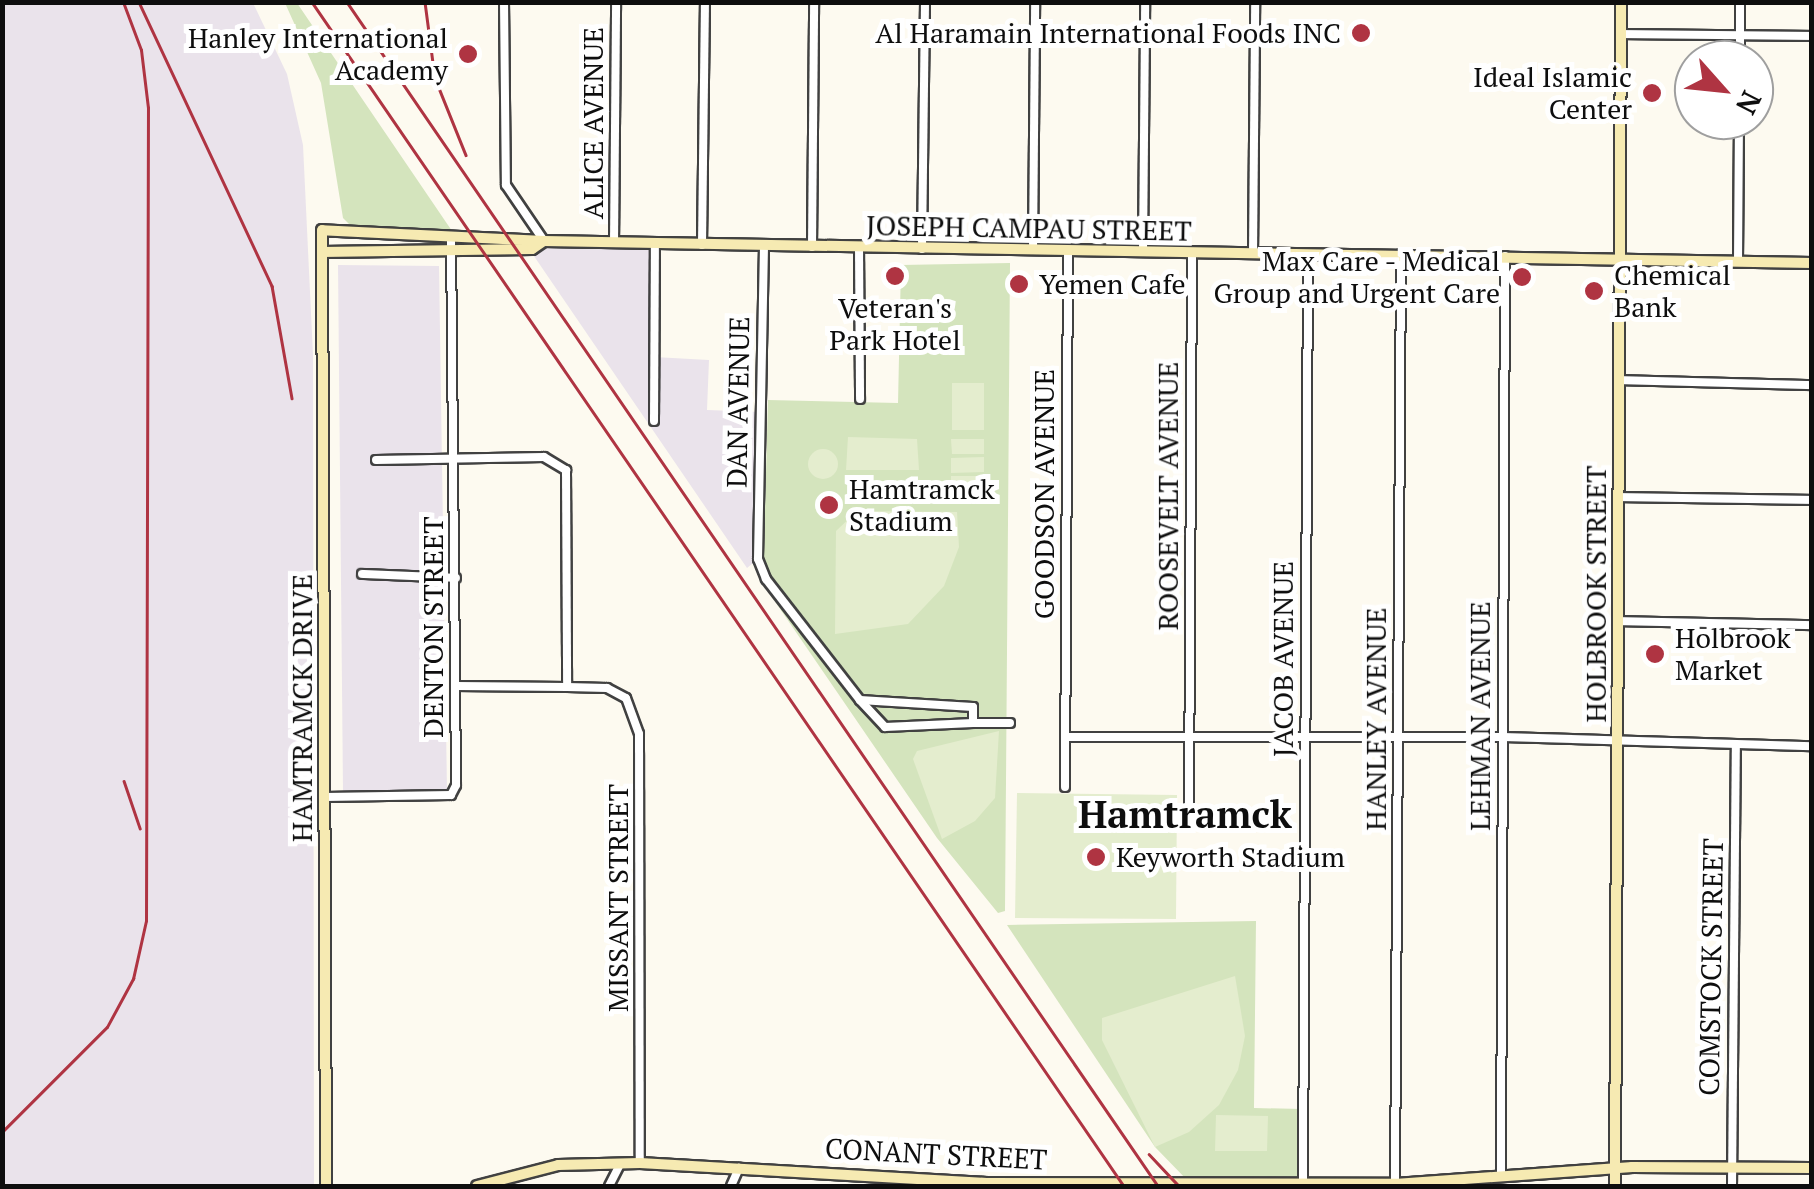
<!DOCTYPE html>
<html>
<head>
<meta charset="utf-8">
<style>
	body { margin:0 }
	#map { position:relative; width:1814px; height:1189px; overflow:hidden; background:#fdfaf0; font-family:"PT Serif",serif }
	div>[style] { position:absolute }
	.industrial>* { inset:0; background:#eae3eb }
	.green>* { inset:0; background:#d4e4bd }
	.pitch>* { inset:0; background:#e4edce }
	.round { border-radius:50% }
	.roads { filter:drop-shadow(2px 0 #414141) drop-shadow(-2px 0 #414141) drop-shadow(0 2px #414141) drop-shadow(0 -2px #414141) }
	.street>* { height:8px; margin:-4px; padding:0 4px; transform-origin:4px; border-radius:4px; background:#fff }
	.secondary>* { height:10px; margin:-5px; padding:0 5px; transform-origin:5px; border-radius:5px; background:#f6eab2 }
	.rail>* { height:2.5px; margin:-1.25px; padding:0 1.25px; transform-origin:1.25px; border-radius:1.25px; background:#af3442 }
	.dots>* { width:28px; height:28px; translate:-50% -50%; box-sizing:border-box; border:5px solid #fff; border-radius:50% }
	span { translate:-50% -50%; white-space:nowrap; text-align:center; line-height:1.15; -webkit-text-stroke:10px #fff; paint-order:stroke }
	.poi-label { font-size:28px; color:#0e0e0e }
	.right { translate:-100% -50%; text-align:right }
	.left { translate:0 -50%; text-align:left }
	.street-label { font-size:28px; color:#0e0e0e }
	.district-label { font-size:38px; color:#0e0e0e; font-weight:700 }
	.frame { position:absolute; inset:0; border:5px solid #0e0e0e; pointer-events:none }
	.north { position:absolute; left:1674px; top:40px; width:100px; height:100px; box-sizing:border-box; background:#fff; border:2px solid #9f9f9f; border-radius:50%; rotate:117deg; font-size:28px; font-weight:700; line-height:40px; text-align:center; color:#0e0e0e }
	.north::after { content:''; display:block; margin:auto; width:35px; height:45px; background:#af3442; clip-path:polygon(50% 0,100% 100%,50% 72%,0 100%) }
</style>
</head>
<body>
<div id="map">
	<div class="industrial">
		<i style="clip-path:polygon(2px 3px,253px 3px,287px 74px,303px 145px,313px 355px,314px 1186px,3px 1186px)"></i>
		<i style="clip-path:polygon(523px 240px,655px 244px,654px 357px,709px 360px,707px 410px,761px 412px,758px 559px,747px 568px)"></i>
		<i style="clip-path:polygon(338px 265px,439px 266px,447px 791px,343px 791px)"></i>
	</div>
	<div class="green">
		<i style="clip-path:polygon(285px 3px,297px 3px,452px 231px,351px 226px,343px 218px,321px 83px)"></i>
		<i style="clip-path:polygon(1010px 263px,1005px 911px,998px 913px,937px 838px,763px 584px,768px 400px,898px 403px,901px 265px)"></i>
		<i style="clip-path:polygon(1256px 921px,1254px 1108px,1302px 1109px,1303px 1184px,1188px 1181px,1155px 1147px,1007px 925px)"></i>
	</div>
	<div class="pitch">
		<i style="clip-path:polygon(952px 383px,984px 383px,984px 430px,952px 430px)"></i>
		<i style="clip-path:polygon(848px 437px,917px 439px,919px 470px,846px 470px)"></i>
		<i style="clip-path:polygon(951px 439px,984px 439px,984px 454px,952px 454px)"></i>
		<i class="round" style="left:808px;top:449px;width:30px;height:30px"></i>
		<i style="clip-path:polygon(984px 457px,984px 472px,951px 473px,951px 458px)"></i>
		<i style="clip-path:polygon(951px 476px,984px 476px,984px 491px,951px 491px)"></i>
		<i style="clip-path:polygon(857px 511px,957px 512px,959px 547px,944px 586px,908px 624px,835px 634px,836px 531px)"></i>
		<i style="clip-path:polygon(999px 731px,995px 798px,975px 821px,942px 839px,913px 759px,917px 751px)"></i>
		<i style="clip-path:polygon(1017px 793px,1177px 795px,1176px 919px,1015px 918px)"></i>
		<i style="clip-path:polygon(1235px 976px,1245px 1036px,1238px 1070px,1219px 1105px,1189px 1132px,1155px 1147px,1102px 1040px,1102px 1018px)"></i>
		<i style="clip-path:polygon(1216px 1115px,1268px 1116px,1267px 1151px,1215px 1151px)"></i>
	</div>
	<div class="roads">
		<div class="street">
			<i style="left:504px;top:2px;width:183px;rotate:89.4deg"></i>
			<i style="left:506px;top:185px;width:68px;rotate:55.8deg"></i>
			<i style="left:1621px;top:34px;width:191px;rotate:0.6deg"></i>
			<i style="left:1740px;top:60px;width:58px;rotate:-90deg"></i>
			<i style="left:614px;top:243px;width:241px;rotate:-89.5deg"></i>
			<i style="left:702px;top:245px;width:243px;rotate:-89.3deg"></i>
			<i style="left:764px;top:246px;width:313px;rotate:91.1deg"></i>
			<i style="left:758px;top:559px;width:22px;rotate:68deg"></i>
			<i style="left:766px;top:579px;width:153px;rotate:52.2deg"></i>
			<i style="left:860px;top:700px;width:113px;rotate:3.5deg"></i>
			<i style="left:973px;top:707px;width:16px;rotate:90deg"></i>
			<i style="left:973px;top:723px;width:88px;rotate:177.4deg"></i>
			<i style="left:885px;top:727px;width:37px;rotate:-133deg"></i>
			<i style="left:812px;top:247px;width:245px;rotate:-89.5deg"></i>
			<i style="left:859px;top:248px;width:151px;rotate:89.6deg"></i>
			<i style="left:922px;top:249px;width:247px;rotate:-89.3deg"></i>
			<i style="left:1033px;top:250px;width:248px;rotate:-89.5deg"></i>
			<i style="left:1143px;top:252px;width:250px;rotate:-89.5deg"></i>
			<i style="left:1253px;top:254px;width:252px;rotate:-89.5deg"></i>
			<i style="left:1738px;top:262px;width:142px;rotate:-89.6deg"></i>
			<i style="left:1620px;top:380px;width:192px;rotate:1.5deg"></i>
			<i style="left:654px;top:421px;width:177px;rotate:-89.7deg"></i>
			<i style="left:376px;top:460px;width:168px;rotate:-1deg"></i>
			<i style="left:544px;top:457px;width:26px;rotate:31deg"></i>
			<i style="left:566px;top:470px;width:217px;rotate:89.7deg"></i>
			<i style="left:567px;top:687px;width:111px;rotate:-179.5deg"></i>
			<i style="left:1619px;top:497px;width:193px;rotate:0.9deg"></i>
			<i style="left:362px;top:574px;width:94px;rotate:2.4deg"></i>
			<i style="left:1618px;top:621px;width:194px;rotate:1.2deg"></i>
			<i style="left:567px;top:687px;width:40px;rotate:1.4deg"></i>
			<i style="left:607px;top:688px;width:21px;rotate:28deg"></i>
			<i style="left:626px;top:698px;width:38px;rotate:70deg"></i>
			<i style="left:639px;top:734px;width:429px;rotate:89.9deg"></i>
			<i style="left:973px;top:723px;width:37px"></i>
			<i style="left:1065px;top:737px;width:438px"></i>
			<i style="left:1503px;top:737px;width:309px;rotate:1.7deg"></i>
			<i style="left:1065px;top:787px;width:536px;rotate:-89.68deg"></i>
			<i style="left:325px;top:797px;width:126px;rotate:-0.9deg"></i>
			<i style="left:451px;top:795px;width:11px;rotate:-63deg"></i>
			<i style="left:456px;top:785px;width:548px;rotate:-90.52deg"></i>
			<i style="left:1189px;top:809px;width:556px;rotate:-89.69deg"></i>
			<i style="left:1501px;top:1176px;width:920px;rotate:-89.75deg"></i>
			<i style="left:1303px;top:1184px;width:930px;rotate:-89.69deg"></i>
			<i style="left:609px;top:1186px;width:25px;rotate:-63deg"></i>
			<i style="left:731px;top:1186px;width:20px;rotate:-66deg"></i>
			<i style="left:1395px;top:1186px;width:932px;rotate:-89.63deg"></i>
			<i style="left:1732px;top:1186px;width:439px;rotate:-89.5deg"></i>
		</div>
		<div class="secondary">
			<i style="left:544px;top:241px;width:1268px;rotate:0.99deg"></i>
			<i style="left:322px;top:252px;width:210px;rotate:-0.8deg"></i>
			<i style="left:532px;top:249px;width:14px;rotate:-34deg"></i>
			<i style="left:544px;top:241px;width:222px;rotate:-177.2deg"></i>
			<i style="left:322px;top:230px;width:956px;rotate:89.76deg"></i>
			<i style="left:477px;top:1186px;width:84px;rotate:-14.5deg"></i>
			<i style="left:558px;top:1165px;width:82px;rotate:-1.4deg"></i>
			<i style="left:640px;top:1163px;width:347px;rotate:3.3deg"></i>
			<i style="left:986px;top:1183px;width:409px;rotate:0.1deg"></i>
			<i style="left:1395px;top:1184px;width:238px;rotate:-4.1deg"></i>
			<i style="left:1632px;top:1167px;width:180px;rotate:0.3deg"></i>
			<i style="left:1615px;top:1186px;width:1184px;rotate:-89.71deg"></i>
		</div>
	</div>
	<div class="rail">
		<i style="left:139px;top:2px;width:314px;rotate:64.9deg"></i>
		<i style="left:272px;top:286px;width:114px;rotate:79.9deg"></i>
		<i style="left:312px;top:2px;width:1436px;rotate:55.56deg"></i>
		<i style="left:347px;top:2px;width:1435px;rotate:55.59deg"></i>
		<i style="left:425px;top:2px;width:77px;rotate:82.5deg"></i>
		<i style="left:435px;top:78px;width:83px;rotate:68.1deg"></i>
		<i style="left:124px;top:781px;width:50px;rotate:71.2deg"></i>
		<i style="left:2px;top:1132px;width:148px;rotate:-45deg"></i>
		<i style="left:107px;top:1027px;width:55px;rotate:-61.6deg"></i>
		<i style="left:133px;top:979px;width:59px;rotate:-77.4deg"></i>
		<i style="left:146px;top:921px;width:813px;rotate:-89.86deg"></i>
		<i style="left:148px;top:108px;width:58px;rotate:-96.9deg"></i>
		<i style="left:141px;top:50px;width:51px;rotate:-110.6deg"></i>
		<i style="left:1149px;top:1154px;width:44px;rotate:46.8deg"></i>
	</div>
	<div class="dots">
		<i style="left:1361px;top:33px;background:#af3442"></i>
		<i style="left:468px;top:54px;background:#af3442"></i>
		<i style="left:1652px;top:93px;background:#af3442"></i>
		<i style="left:895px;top:276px;background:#af3442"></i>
		<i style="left:1522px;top:277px;background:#af3442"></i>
		<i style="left:1019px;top:284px;background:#af3442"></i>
		<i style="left:1594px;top:291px;background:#af3442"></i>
		<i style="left:829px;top:505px;background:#af3442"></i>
		<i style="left:1655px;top:654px;background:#af3442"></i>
		<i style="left:1096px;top:857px;background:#af3442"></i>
	</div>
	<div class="poi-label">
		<span class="right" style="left:1341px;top:33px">Al Haramain International Foods INC</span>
		<span class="right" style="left:448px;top:54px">Hanley International<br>Academy</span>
		<span class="right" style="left:1632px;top:93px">Ideal Islamic<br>Center</span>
		<span class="right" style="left:1500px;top:277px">Max Care - Medical<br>Group and Urgent Care</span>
		<span class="left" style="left:1614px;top:291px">Chemical<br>Bank</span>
		<span class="left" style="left:1039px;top:284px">Yemen Cafe</span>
		<span style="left:895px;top:324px">Veteran's<br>Park Hotel</span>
		<span class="left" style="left:849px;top:505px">Hamtramck<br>Stadium</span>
		<span class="left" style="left:1675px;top:654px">Holbrook<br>Market</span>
		<span class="left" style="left:1116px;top:857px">Keyworth Stadium</span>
	</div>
	<div class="street-label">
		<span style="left:593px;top:123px;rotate:-90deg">ALICE AVENUE</span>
		<span style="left:1029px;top:228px;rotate:1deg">JOSEPH CAMPAU STREET</span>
		<span style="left:738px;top:402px;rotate:-89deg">DAN AVENUE</span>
		<span style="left:1044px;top:494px;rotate:-90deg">GOODSON AVENUE</span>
		<span style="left:1168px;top:496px;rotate:-90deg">ROOSEVELT AVENUE</span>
		<span style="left:1596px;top:594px;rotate:-90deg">HOLBROOK STREET</span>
		<span style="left:433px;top:627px;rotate:-90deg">DENTON STREET</span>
		<span style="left:1283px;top:659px;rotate:-90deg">JACOB AVENUE</span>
		<span style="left:302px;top:708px;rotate:-90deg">HAMTRAMCK DRIVE</span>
		<span style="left:1480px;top:716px;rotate:-90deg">LEHMAN AVENUE</span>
		<span style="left:1376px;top:719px;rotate:-90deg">HANLEY AVENUE</span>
		<span style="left:618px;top:898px;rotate:-90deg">MISSANT STREET</span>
		<span style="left:1711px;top:967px;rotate:-89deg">COMSTOCK STREET</span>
		<span style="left:936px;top:1154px;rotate:3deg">CONANT STREET</span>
	</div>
	<div class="district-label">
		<span style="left:1185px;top:815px">Hamtramck</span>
	</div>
	<div class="frame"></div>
	<div class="north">N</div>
</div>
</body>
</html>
